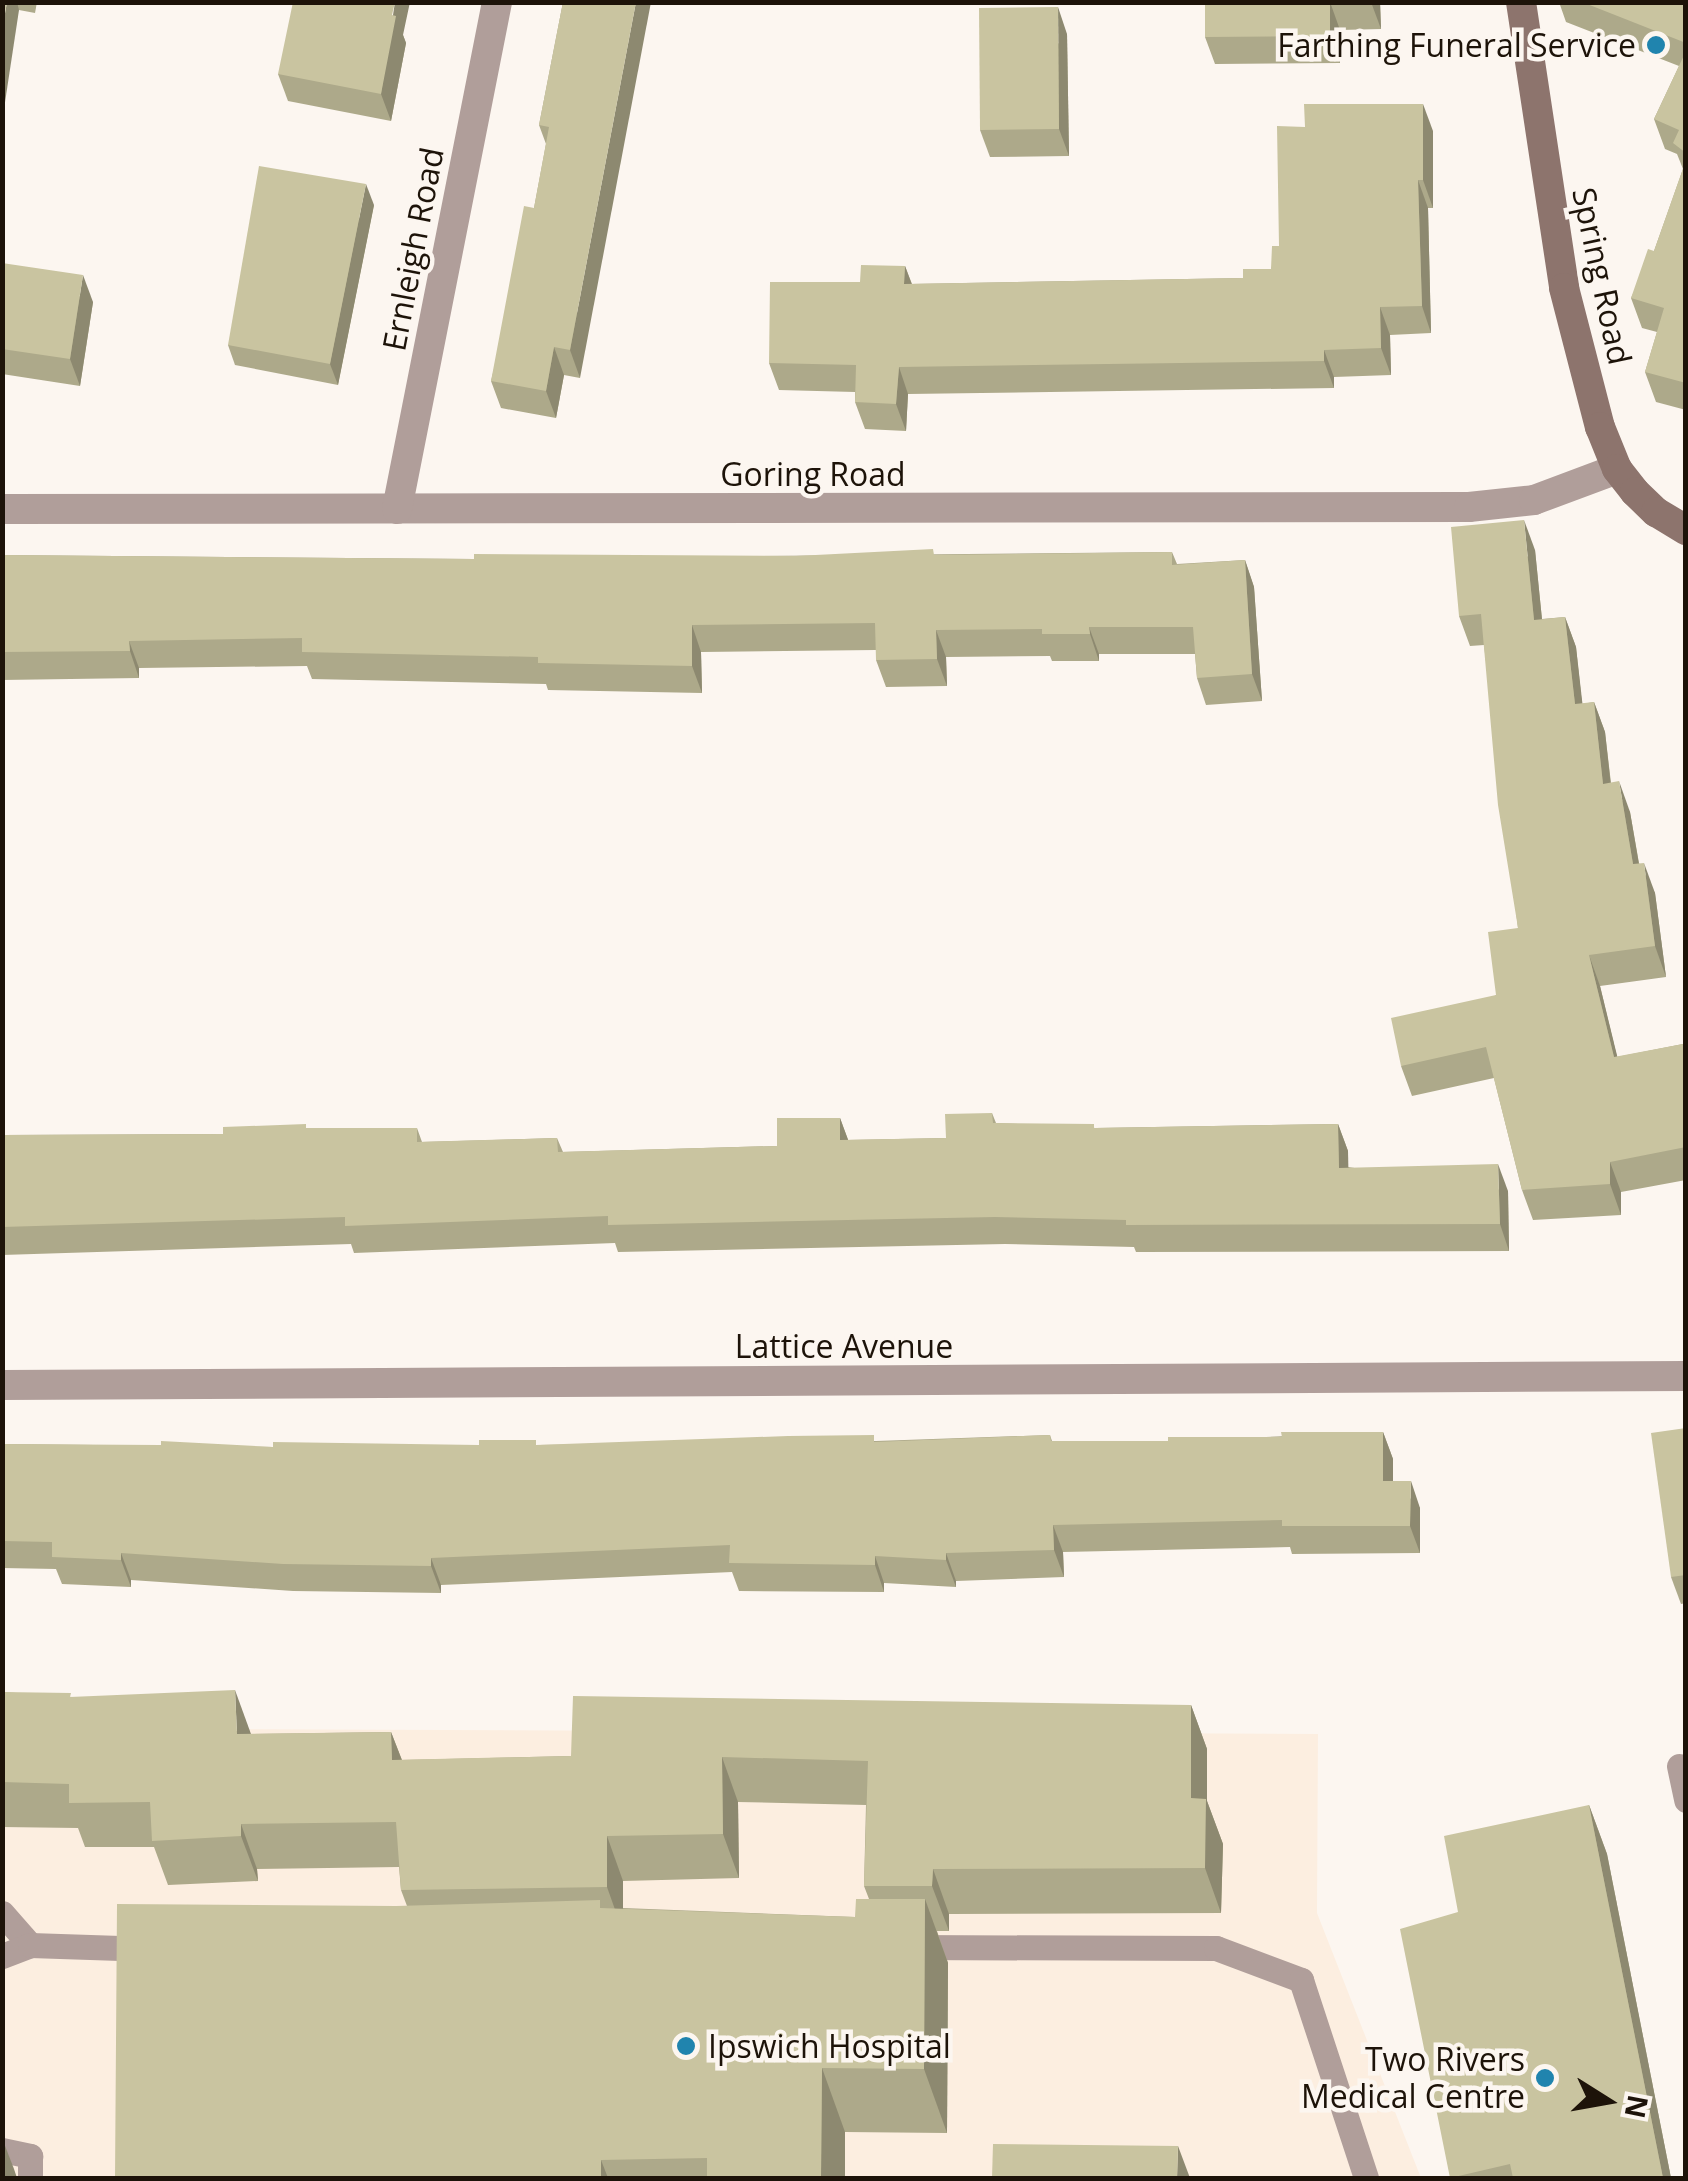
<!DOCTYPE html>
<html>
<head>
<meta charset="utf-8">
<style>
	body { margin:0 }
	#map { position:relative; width:1688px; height:2181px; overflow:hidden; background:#fcf6f0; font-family:"Open Sans",sans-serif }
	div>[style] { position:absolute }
	.built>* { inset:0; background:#fceee0 }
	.lane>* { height:25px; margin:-12.5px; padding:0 12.5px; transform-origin:12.5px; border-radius:12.5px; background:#b09e9a }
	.street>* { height:30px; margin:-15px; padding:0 15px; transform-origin:15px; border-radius:15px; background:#b09e9a }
	.secondary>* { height:30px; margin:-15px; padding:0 15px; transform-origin:15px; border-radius:15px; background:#8d746d }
	.wall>* { inset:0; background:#ada98a }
	.shaded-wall>* { inset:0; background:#8d8970 }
	.building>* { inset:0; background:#c9c4a0 }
	.dots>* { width:28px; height:28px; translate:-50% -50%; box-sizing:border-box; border:5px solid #fcf6f0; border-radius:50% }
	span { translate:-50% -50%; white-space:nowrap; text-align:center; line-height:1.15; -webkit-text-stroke:9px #fcf6f0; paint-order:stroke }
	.poi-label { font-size:32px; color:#1d1309 }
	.right { translate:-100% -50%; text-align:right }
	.left { translate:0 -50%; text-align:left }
	.street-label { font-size:32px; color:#1d1309 }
	.frame { position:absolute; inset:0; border:5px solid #1d1309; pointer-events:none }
	.north { position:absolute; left:1558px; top:2051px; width:100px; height:100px; -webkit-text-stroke:8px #fcf6f0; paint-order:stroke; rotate:101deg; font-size:28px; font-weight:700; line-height:40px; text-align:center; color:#1d1309 }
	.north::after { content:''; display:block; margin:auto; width:35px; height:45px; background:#1d1309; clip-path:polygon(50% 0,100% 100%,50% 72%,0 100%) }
</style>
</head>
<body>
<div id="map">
	<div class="built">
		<i style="clip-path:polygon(3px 1728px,1318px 1734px,1317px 1913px,1421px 2178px,3px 2178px)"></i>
	</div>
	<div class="lane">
		<i style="left:1679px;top:1766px;width:35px;rotate:78deg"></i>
		<i style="left:2px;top:1913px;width:43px;rotate:48.8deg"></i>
		<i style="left:910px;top:1947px;width:306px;rotate:0.2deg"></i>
		<i style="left:1216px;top:1948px;width:91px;rotate:20.6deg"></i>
		<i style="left:1301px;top:1980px;width:208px;rotate:71.8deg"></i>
		<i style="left:2px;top:1956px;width:30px;rotate:-21deg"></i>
		<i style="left:30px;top:1945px;width:120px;rotate:1.9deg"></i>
		<i style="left:2px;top:2150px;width:29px;rotate:12deg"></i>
		<i style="left:30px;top:2156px;width:22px;rotate:90deg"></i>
	</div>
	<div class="street">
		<i style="left:2px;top:509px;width:1467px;rotate:-0.08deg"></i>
		<i style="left:1469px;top:507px;width:65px;rotate:-6.1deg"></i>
		<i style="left:1534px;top:500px;width:89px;rotate:-20.5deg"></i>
		<i style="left:397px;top:509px;width:517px;rotate:-78.84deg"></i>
		<i style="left:2px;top:1385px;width:1684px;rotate:-0.31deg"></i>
	</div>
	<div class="secondary">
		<i style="left:1521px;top:2px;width:289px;rotate:81.4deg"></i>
		<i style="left:1564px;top:288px;width:144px;rotate:75.5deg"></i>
		<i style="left:1600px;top:427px;width:45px;rotate:68deg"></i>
		<i style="left:1617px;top:469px;width:29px;rotate:52deg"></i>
		<i style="left:1635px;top:492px;width:29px;rotate:44deg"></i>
		<i style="left:1656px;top:512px;width:35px;rotate:31deg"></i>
	</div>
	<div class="wall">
		<i style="clip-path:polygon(2px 2px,37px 2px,35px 13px,19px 10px)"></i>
		<i style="clip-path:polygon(563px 2px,580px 378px,564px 375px,556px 418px,501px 408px,491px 381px,534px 208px,546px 144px,539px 125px)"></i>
		<i style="clip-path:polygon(1205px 2px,1380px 2px,1381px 29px,1340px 30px,1340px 63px,1215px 64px,1205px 37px)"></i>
		<i style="clip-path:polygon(1559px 2px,1686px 2px,1686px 410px,1656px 402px,1645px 372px,1657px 332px,1642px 328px,1631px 298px,1654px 251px,1683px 169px,1677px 154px,1665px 149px,1654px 119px,1679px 66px,1566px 22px)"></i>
		<i style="clip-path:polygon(1067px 34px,1069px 156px,990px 157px,980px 130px)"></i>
		<i style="clip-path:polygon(403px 35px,406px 43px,391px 121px,288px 101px,278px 74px)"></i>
		<i style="clip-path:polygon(1433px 131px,1433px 208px,1428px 208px,1431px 333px,1390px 335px,1391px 375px,1334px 377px,1334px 388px,908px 394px,906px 431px,865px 429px,855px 402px,855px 392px,779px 390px,769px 363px,905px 266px,912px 284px,1243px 278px,1271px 269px,1279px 246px)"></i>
		<i style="clip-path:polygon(374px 205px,338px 385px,235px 365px,228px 345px)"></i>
		<i style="clip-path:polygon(2px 263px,93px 302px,80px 386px,2px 374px)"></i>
		<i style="clip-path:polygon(1535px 550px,1542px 619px,1565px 617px,1576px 647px,1582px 704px,1594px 702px,1605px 732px,1611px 783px,1630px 812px,1639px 863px,1655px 893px,1666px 977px,1600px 986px,1617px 1057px,1683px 1044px,1686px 1050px,1686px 1180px,1621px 1192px,1621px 1215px,1533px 1220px,1522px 1190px,1494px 1078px,1412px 1096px,1401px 1066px,1496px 995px,1518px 928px,1484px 645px,1470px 646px,1459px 616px)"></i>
		<i style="clip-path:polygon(1172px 552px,1177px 564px,1245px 560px,1254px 587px,1262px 701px,1206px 705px,1197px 678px,1195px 654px,1099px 654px,1099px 661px,1052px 661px,1050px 656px,946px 657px,947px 686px,886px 687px,876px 660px,876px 650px,701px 652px,702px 693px,548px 690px,546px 684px,312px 679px,307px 666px,139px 668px,139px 678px,2px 680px,2px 555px,474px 559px)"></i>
		<i style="clip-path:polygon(992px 1113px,996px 1123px,1096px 1128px,1338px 1124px,1348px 1151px,1348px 1167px,1508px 1191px,1509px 1251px,1136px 1252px,1134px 1247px,1005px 1244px,618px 1252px,615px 1243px,354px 1253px,351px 1244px,2px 1255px,2px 1135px,223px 1134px,307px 1128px,417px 1128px,422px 1142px,557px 1138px,563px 1152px,777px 1146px,840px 1118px,848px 1140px,946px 1138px)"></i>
		<i style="clip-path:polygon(1686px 1428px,1686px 1603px,1681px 1604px,1671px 1577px)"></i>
		<i style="clip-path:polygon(1383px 1432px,1393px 1459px,1393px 1481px,1420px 1508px,1420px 1553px,1292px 1554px,1290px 1547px,1063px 1552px,1064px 1577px,956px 1581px,956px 1587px,884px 1583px,884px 1592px,739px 1591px,732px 1572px,441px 1585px,441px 1593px,293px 1591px,131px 1580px,131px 1587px,62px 1584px,56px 1569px,2px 1568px,2px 1444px,273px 1447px,538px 1445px,876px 1441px,1050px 1435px,1052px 1441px,1168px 1441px)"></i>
		<i style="clip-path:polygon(evenodd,2px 1692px,72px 1697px,251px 1734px,391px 1732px,402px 1760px,571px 1756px,1191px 1705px,1207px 1749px,1207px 1801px,1223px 1844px,1221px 1913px,949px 1914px,949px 1931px,937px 1931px,948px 1963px,947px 2133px,845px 2132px,845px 2178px,115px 2178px,407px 1906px,401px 1890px,399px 1867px,257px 1869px,258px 1881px,168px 1885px,154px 1847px,85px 1847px,78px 1828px,2px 1827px,2px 1692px,738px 1802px,866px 1805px,864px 1886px,869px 1899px,855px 1917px,623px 1908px,623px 1881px,739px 1878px,738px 1802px)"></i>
		<i style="clip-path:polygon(1589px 1805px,1607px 1854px,1671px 2178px,1450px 2178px,1458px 1912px)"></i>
	</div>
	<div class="shaded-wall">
		<i style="clip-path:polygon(7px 2px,17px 2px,19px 10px,2px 122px,2px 30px)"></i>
		<i style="clip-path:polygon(395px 2px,410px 2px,403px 35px,406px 43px,391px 121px,381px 94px)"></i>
		<i style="clip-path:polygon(636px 2px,651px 2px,580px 378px,570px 350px)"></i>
		<i style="clip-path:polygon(1330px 2px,1340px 30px,1340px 63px,1330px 36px)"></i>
		<i style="clip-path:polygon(1371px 2px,1380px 2px,1381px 29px)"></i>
		<i style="clip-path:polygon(1058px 7px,1067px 34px,1069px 156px,1059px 129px)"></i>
		<i style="clip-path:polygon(1423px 104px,1433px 131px,1433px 208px,1423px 180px)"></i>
		<i style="clip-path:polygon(1418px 180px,1428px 208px,1431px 333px,1422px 306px)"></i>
		<i style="clip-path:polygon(366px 184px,374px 205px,338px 385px,330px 364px)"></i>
		<i style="clip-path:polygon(905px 266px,915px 293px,904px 284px)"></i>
		<i style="clip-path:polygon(83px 275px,93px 302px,80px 386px,70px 359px)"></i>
		<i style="clip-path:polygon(1380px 307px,1390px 335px,1391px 375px,1381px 348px)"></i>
		<i style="clip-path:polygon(554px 347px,564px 375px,556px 418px,546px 391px)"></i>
		<i style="clip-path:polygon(1324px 350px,1334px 377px,1334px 388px,1324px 361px)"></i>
		<i style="clip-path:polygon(899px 367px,908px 394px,906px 431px,896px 404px)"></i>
		<i style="clip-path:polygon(1524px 520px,1535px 550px,1545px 650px,1534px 620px)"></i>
		<i style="clip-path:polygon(1245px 560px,1254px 587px,1262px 701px,1252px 674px)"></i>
		<i style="clip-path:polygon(1565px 617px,1576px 647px,1586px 735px,1575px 704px)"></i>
		<i style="clip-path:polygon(692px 625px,701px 652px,702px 693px,692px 666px)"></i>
		<i style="clip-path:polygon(1089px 627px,1099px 654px,1099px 661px,1090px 634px)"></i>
		<i style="clip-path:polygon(936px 630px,946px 657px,947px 686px,937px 659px)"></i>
		<i style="clip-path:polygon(129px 641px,139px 668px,139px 678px,130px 651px)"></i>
		<i style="clip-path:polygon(1594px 702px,1605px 732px,1614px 814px,1603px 784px)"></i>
		<i style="clip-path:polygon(1619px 781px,1630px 812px,1644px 894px,1633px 864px)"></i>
		<i style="clip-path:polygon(1644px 863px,1655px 893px,1666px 977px,1655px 946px)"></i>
		<i style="clip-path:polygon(1589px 955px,1600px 986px,1625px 1088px,1614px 1057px)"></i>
		<i style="clip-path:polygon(840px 1118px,850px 1145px,840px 1140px)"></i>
		<i style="clip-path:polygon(1338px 1124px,1348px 1151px,1349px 1195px,1339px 1168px)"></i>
		<i style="clip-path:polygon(1610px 1162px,1621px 1192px,1621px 1215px,1610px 1184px)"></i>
		<i style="clip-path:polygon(1498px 1164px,1508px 1191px,1509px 1251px,1500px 1224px)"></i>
		<i style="clip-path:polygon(1383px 1432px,1393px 1459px,1393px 1508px,1383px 1481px)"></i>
		<i style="clip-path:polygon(1411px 1481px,1420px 1508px,1420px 1553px,1410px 1526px)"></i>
		<i style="clip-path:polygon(1053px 1525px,1063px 1552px,1064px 1577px,1054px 1550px)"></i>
		<i style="clip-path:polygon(121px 1553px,131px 1580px,131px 1587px,121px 1560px)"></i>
		<i style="clip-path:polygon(946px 1553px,956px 1581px,956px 1587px,946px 1560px)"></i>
		<i style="clip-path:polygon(875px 1556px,884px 1583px,884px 1592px,875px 1565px)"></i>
		<i style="clip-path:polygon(431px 1558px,441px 1585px,441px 1593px,431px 1566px)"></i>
		<i style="clip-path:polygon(235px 1690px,251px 1734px,237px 1734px)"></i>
		<i style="clip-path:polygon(1191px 1705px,1207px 1749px,1207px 1801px,1223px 1844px,1221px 1913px,1205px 1868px,1191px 1798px)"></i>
		<i style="clip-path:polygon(391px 1732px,408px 1776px,392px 1760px)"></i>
		<i style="clip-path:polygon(722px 1757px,738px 1802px,739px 1878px,723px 1834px)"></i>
		<i style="clip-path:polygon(1589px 1805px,1607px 1854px,1671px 2178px,1663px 2178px)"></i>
		<i style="clip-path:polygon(241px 1824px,257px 1869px,258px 1881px,241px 1836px)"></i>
		<i style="clip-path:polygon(607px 1836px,623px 1881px,623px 1932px,607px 1887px)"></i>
		<i style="clip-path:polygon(933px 1869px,949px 1914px,949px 1931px,932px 1886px)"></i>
		<i style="clip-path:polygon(925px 1899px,948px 1963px,947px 2133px,924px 2069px)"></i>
		<i style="clip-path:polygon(822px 2068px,845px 2132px,845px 2178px,821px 2178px)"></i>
		<i style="clip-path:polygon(2px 2138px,14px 2169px,17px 2178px,2px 2178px)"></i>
		<i style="clip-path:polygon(1178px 2146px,1190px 2178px,1177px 2178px)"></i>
		<i style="clip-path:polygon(601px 2160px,608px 2178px,601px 2178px)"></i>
	</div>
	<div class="building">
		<i style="clip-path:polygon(2px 2px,7px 2px,2px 30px)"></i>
		<i style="clip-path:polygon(293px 2px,395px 2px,392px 15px,396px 16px,381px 94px,278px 74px)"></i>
		<i style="clip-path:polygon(563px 2px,636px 2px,570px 350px,554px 347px,546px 391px,491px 381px,524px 206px,534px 208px,549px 127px,539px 125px)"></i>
		<i style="clip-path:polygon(1205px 2px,1330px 2px,1330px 36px,1205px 37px)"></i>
		<i style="clip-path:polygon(1582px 2px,1686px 2px,1686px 43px)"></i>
		<i style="clip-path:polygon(1058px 7px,1059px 129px,980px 130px,979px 8px)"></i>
		<i style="clip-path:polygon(1686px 51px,1686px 153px,1673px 143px,1679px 130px,1654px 119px)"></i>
		<i style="clip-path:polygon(1304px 104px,1423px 104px,1423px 180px,1418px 180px,1422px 306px,1380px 307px,1381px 348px,1324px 350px,1324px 361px,899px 367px,896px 404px,855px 402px,856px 365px,769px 363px,770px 282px,860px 282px,861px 265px,905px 266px,904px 284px,1243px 278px,1243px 269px,1271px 269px,1272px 246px,1279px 246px,1277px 126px,1305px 127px)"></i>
		<i style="clip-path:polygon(1686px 160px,1686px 383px,1645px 372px,1664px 308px,1631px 298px,1648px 249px,1654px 251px)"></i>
		<i style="clip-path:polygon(259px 166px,366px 184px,330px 364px,228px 345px)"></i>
		<i style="clip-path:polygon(2px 263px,83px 275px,70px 359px,2px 349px)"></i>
		<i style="clip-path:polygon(1524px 520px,1534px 620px,1565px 617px,1575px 704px,1594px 702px,1603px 784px,1619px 781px,1633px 864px,1644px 863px,1655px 946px,1589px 955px,1614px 1057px,1683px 1044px,1686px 1058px,1686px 1147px,1610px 1162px,1610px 1184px,1522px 1190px,1486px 1047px,1401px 1066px,1391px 1018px,1496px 995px,1488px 932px,1518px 928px,1498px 805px,1481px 614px,1459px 616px,1451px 527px)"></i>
		<i style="clip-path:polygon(933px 549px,934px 555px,1172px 552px,1172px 565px,1245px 560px,1252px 674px,1197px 678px,1193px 627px,1089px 627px,1090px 634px,1042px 634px,1042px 629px,936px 630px,937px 659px,876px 660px,875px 623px,692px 625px,692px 666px,538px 663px,538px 657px,302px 652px,302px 638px,129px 641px,130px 651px,2px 652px,2px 555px,474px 559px,474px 554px,796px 556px)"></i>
		<i style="clip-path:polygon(992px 1113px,993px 1123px,1094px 1124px,1094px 1128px,1338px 1124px,1339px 1168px,1498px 1164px,1500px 1224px,1126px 1225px,1126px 1220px,995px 1217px,608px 1225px,608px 1216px,345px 1226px,345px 1217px,2px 1227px,2px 1135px,223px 1134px,223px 1127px,306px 1124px,306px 1128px,417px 1128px,417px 1142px,557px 1138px,558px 1152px,777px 1146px,777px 1118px,840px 1118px,840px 1140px,946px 1138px,945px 1114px)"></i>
		<i style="clip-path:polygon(1686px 1428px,1686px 1575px,1671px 1577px,1651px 1433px)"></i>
		<i style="clip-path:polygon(1281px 1432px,1383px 1432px,1383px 1481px,1411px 1481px,1410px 1526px,1282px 1526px,1282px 1520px,1053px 1525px,1054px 1550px,946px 1553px,946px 1560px,875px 1556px,875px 1565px,729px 1563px,730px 1545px,431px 1558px,431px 1566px,283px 1564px,121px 1553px,121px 1560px,52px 1557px,52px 1542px,2px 1541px,2px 1444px,161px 1445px,161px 1441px,273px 1447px,273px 1442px,479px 1445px,479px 1440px,536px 1440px,536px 1445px,788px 1436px,874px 1435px,874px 1442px,1050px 1435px,1051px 1441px,1168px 1441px,1168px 1437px,1282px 1437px)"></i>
		<i style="clip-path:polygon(235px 1690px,237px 1734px,391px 1732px,392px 1760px,571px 1756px,573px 1696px,1191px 1705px,1191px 1798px,1206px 1799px,1205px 1868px,933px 1869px,932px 1886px,864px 1886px,868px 1761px,722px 1757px,723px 1834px,607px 1836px,607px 1887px,401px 1890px,396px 1822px,241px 1824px,241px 1836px,152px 1841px,150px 1802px,69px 1803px,69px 1784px,2px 1782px,2px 1692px,71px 1693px,70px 1697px)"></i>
		<i style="clip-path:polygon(1589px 1805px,1663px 2178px,1513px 2178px,1510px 2164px,1450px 2178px,1400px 1929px,1458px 1912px,1444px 1836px)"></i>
		<i style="clip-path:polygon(856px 1899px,925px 1899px,924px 2069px,822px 2068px,821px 2178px,707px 2178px,707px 2158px,601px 2160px,601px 2178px,115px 2178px,117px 1904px,396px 1906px,600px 1900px,600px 1908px,855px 1917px)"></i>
		<i style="clip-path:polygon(993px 2144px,1178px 2146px,1177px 2178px,992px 2178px)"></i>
	</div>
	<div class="dots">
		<i style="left:1656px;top:45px;background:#2084ae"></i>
		<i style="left:686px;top:2046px;background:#2084ae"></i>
		<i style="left:1545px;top:2078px;background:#2084ae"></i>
	</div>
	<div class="poi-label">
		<span class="right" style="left:1636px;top:45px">Farthing Funeral Service</span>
		<span class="left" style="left:708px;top:2046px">Ipswich Hospital</span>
		<span class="right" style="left:1525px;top:2078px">Two Rivers<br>Medical Centre</span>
	</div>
	<div class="street-label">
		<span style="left:413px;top:249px;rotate:-79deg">Ernleigh Road</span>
		<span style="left:1602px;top:276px;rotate:78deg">Spring Road</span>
		<span style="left:813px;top:474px">Goring Road</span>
		<span style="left:844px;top:1346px">Lattice Avenue</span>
	</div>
	<div class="frame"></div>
	<div class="north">N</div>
</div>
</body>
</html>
